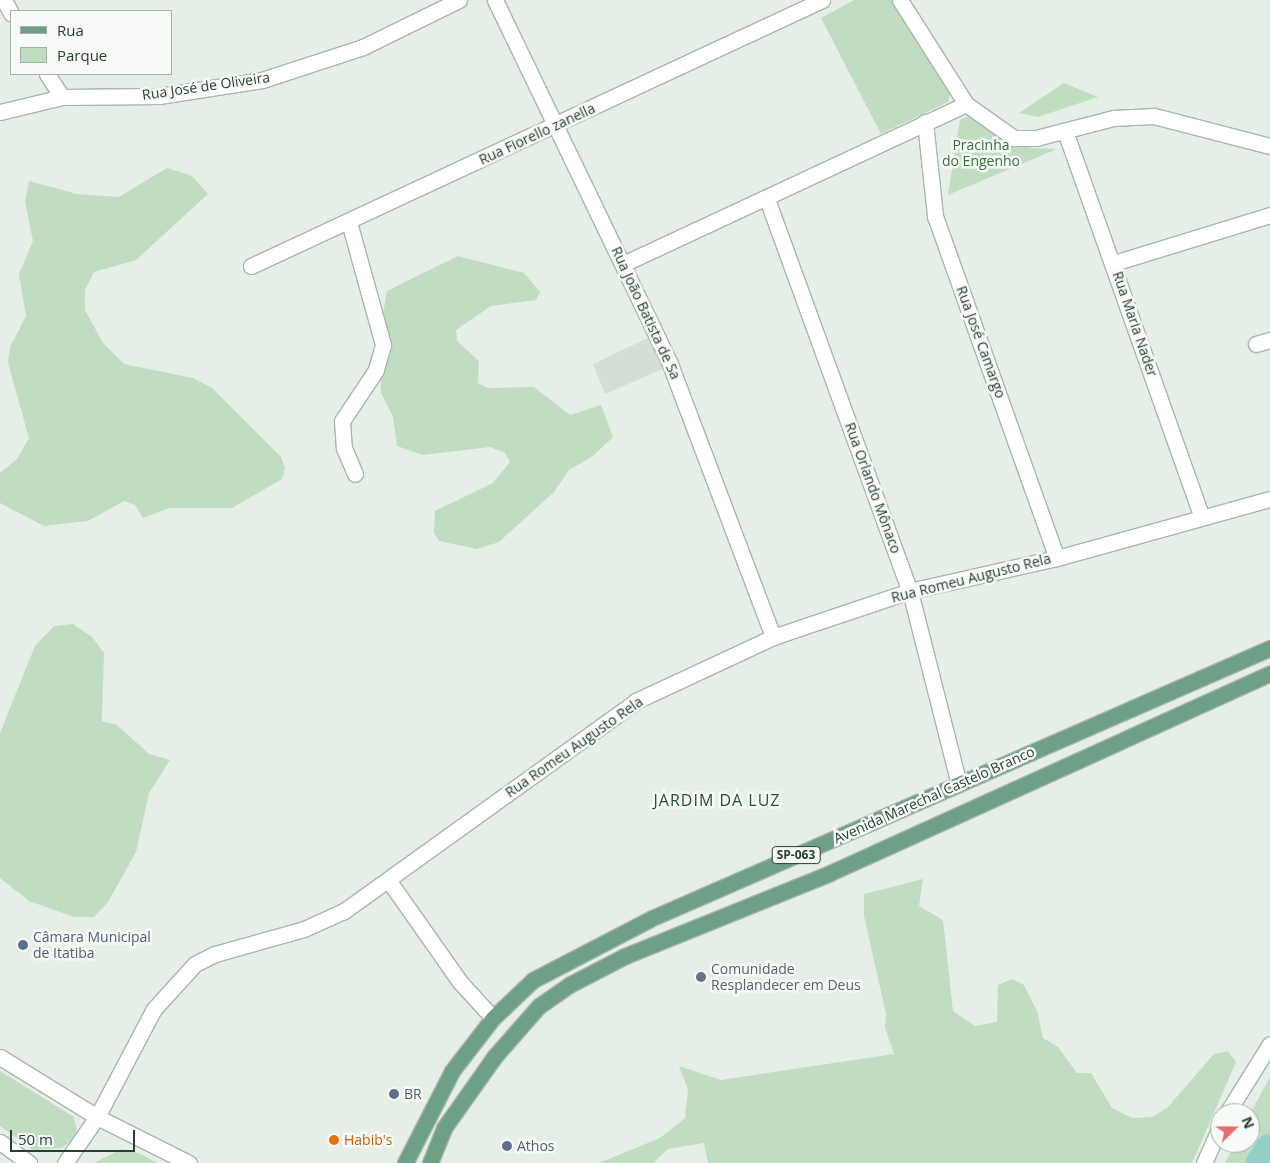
<!DOCTYPE html>
<html>
<head>
<meta charset="utf-8">
<style>
	body { margin:0 }
	#map { position:relative; width:1270px; height:1163px; overflow:hidden; background:#e6eee8; font-family:"Open Sans",sans-serif }
	div>[style] { position:absolute }
	.built>* { inset:0; background:#d4ded7 }
	.green>* { inset:0; background:#c1ddc1 }
	.river>* { height:30px; margin:-15px; padding:0 15px; transform-origin:15px; border-radius:15px; background:#93cec7 }
	.roads { filter:drop-shadow(1px 0 #a9b6ad) drop-shadow(-1px 0 #a9b6ad) drop-shadow(0 1px #a9b6ad) drop-shadow(0 -1px #a9b6ad) }
	.minor>* { height:15px; margin:-7.5px; padding:0 7.5px; transform-origin:7.5px; border-radius:7.5px; background:#fff }
	.major>* { height:15px; margin:-7.5px; padding:0 7.5px; transform-origin:7.5px; border-radius:7.5px; background:#6ea085 }
	.dots>* { width:14px; height:14px; translate:-50% -50%; box-sizing:border-box; border:2px solid #f7faf7; border-radius:50% }
	span { translate:-50% -50%; white-space:nowrap; text-align:center; line-height:1.15; -webkit-text-stroke:5px #f7faf7; paint-order:stroke }
	.shield-label span { padding:1px 4px; background:#f7faf7; border:1px solid; border-radius:4px; -webkit-text-stroke-width:0 }
	.shield-label { font-size:12px; color:#263f31; font-weight:700 }
	.street-label { font-size:14px; color:#263f31 }
	.park-label { font-size:14px; color:#33733a }
	.service-label { font-size:14px; color:#4e5e75 }
	.left { translate:0 -50%; text-align:left }
	.worship-label { font-size:14px; color:#5b616d }
	.food-label { font-size:14px; color:#c56008 }
	.quarter-label { font-size:16px; color:#235038; letter-spacing:1px }
	.legend { position:absolute; left:10px; top:10px; width:162px; height:65px; box-sizing:border-box; background:#f7faf7; border:1px solid #a3afa8; margin:0; padding:6px 9px; list-style:none; font-size:15px; color:#263f31 }
	.legend li { display:flex; align-items:center; gap:10px; height:25px }
	.legend b { width:25px; border:1px solid #a3afa8 }
	.north { position:absolute; left:1210px; top:1103px; width:50px; height:50px; box-sizing:border-box; background:#f7faf7; border:1px solid #a3afa8; border-radius:50%; rotate:68deg; font-size:14px; font-weight:700; line-height:20px; text-align:center; color:#263f31 }
	.north::after { content:''; display:block; margin:auto; width:18px; height:22px; background:#e76b6f; clip-path:polygon(50% 0,100% 100%,50% 72%,0 100%) }
	.scale { position:absolute; left:10px; top:1130px; width:125px; height:22px; box-sizing:border-box; border:2px solid #263f31; border-top:0; padding-left:6px; font-size:15px; line-height:18px; white-space:nowrap; color:#263f31; -webkit-text-stroke:4px #f7faf7; paint-order:stroke }
</style>
</head>
<body>
<div id="map">
	<div class="built">
		<i style="clip-path:polygon(650px 337px,665px 368px,605px 394px,593px 364px)"></i>
	</div>
	<div class="green">
		<i style="clip-path:polygon(854px 0,895px 0,953px 83px,948px 102px,881px 134px,821px 18px)"></i>
		<i style="clip-path:polygon(1064px 83px,1098px 97px,1038px 117px,1019px 113px)"></i>
		<i style="clip-path:polygon(972px 114px,1009px 139px,1032px 148px,1057px 149px,948px 195px,960px 120px)"></i>
		<i style="clip-path:polygon(167px 168px,192px 176px,208px 194px,136px 260px,94px 272px,85px 290px,85px 310px,103px 343px,124px 364px,193px 378px,212px 388px,281px 457px,285px 468px,282px 479px,232px 508px,170px 508px,143px 518px,135px 505px,124px 501px,88px 521px,44px 526px,0 503px,0 473px,17px 459px,29px 438px,8px 363px,10px 347px,26px 316px,19px 274px,33px 241px,25px 202px,29px 181px,77px 194px,119px 197px)"></i>
		<i style="clip-path:polygon(458px 256px,524px 273px,540px 292px,536px 300px,491px 306px,456px 330px,457px 341px,479px 361px,478px 383px,488px 388px,534px 387px,570px 415px,601px 405px,613px 437px,593px 456px,569px 470px,554px 492px,499px 542px,477px 549px,439px 541px,434px 533px,435px 511px,493px 483px,510px 462px,505px 453px,490px 447px,423px 455px,397px 446px,393px 417px,381px 393px,380px 330px,387px 291px)"></i>
		<i style="clip-path:polygon(73px 624px,92px 637px,104px 653px,102px 721px,117px 725px,149px 754px,170px 760px,149px 793px,136px 852px,108px 902px,94px 917px,74px 917px,29px 901px,0 878px,0 733px,35px 646px,54px 626px)"></i>
		<i style="clip-path:polygon(923px 879px,919px 906px,943px 920px,953px 1011px,975px 1026px,997px 1022px,998px 985px,1012px 979px,1024px 985px,1037px 1011px,1043px 1038px,1058px 1047px,1077px 1073px,1091px 1073px,1112px 1108px,1132px 1118px,1152px 1117px,1167px 1108px,1214px 1054px,1228px 1051px,1236px 1062px,1192px 1163px,708px 1163px,704px 1143px,668px 1149px,653px 1163px,599px 1163px,660px 1138px,685px 1118px,688px 1090px,679px 1066px,721px 1080px,894px 1054px,885px 1028px,886px 1014px,864px 916px,864px 894px)"></i>
		<i style="clip-path:polygon(0 1071px,74px 1117px,77px 1130px,72px 1141px,61px 1148px,33px 1150px,0 1126px)"></i>
		<i style="clip-path:polygon(1270px 1077px,1270px 1163px,1225px 1163px,1235px 1143px,1250px 1143px,1250px 1114px)"></i>
		<i style="clip-path:polygon(122px 1149px,141px 1154px,157px 1163px,93px 1163px)"></i>
	</div>
	<div class="river">
		<i style="left:1261px;top:1163px;width:17px;rotate:-57deg"></i>
	</div>
	<div class="roads">
		<div class="minor">
			<i style="left:4px;top:0;width:15px;rotate:62deg"></i>
			<i style="left:495px;top:0;width:404px;rotate:64.3deg"></i>
			<i style="left:670px;top:364px;width:292px;rotate:69.3deg"></i>
			<i style="left:900px;top:0;width:123px;rotate:57.6deg"></i>
			<i style="left:966px;top:104px;width:59px;rotate:35.3deg"></i>
			<i style="left:1014px;top:138px;width:22px"></i>
			<i style="left:1036px;top:138px;width:81px;rotate:-14.4deg"></i>
			<i style="left:1114px;top:118px;width:40px;rotate:-2.9deg"></i>
			<i style="left:1154px;top:116px;width:120px;rotate:14.5deg"></i>
			<i style="left:47px;top:74px;width:27px;rotate:57deg"></i>
			<i style="left:0;top:112px;width:64px;rotate:-13.6deg"></i>
			<i style="left:62px;top:97px;width:97px;rotate:-0.6deg"></i>
			<i style="left:159px;top:96px;width:104px;rotate:-8.8deg"></i>
			<i style="left:262px;top:80px;width:106px;rotate:-18.1deg"></i>
			<i style="left:363px;top:47px;width:107px;rotate:-26.1deg"></i>
			<i style="left:925px;top:122px;width:95px;rotate:83.9deg"></i>
			<i style="left:935px;top:216px;width:363px;rotate:70.4deg"></i>
			<i style="left:1065px;top:131px;width:410px;rotate:70.5deg"></i>
			<i style="left:767px;top:199px;width:417px;rotate:70deg"></i>
			<i style="left:910px;top:591px;width:199px;rotate:75.8deg"></i>
			<i style="left:349px;top:222px;width:128px;rotate:74.5deg"></i>
			<i style="left:383px;top:345px;width:26px;rotate:106deg"></i>
			<i style="left:376px;top:370px;width:61px;rotate:123.7deg"></i>
			<i style="left:342px;top:421px;width:27px;rotate:86deg"></i>
			<i style="left:344px;top:448px;width:28px;rotate:67deg"></i>
			<i style="left:1114px;top:263px;width:163px;rotate:-17.1deg"></i>
			<i style="left:623px;top:264px;width:378px;rotate:-25deg"></i>
			<i style="left:251px;top:266px;width:630px;rotate:-24.98deg"></i>
			<i style="left:1256px;top:344px;width:15px;rotate:-16deg"></i>
			<i style="left:389px;top:881px;width:123px;rotate:54.9deg"></i>
			<i style="left:460px;top:982px;width:49px;rotate:47.5deg"></i>
			<i style="left:0;top:1057px;width:114px;rotate:31.7deg"></i>
			<i style="left:97px;top:1117px;width:103px;rotate:26.6deg"></i>
			<i style="left:1227px;top:1113px;width:81px;rotate:-58.1deg"></i>
			<i style="left:0;top:1142px;width:36px;rotate:36deg"></i>
			<i style="left:65px;top:1163px;width:56px;rotate:-55.2deg"></i>
			<i style="left:97px;top:1117px;width:122px;rotate:-62.2deg"></i>
			<i style="left:154px;top:1009px;width:61px;rotate:-47.7deg"></i>
			<i style="left:195px;top:964px;width:22px;rotate:-27deg"></i>
			<i style="left:215px;top:954px;width:92px;rotate:-15.7deg"></i>
			<i style="left:304px;top:929px;width:44px;rotate:-24.2deg"></i>
			<i style="left:344px;top:911px;width:360px;rotate:-35.7deg"></i>
			<i style="left:636px;top:701px;width:151px;rotate:-25deg"></i>
			<i style="left:773px;top:637px;width:145px;rotate:-18.6deg"></i>
			<i style="left:910px;top:591px;width:151px;rotate:-12.7deg"></i>
			<i style="left:1057px;top:558px;width:221px;rotate:-15.5deg"></i>
			<i style="left:1204px;top:1163px;width:39px;rotate:-66deg"></i>
		</div>
		<div class="major">
			<i style="left:405px;top:1163px;width:103px;rotate:-62.9deg"></i>
			<i style="left:452px;top:1071px;width:67px;rotate:-52.3deg"></i>
			<i style="left:493px;top:1018px;width:55px;rotate:-43.5deg"></i>
			<i style="left:533px;top:980px;width:132px;rotate:-27.5deg"></i>
			<i style="left:650px;top:919px;width:677px;rotate:-23.61deg"></i>
			<i style="left:430px;top:1163px;width:38px;rotate:-68deg"></i>
			<i style="left:444px;top:1128px;width:88px;rotate:-54.7deg"></i>
			<i style="left:495px;top:1056px;width:67px;rotate:-48.7deg"></i>
			<i style="left:539px;top:1006px;width:37px;rotate:-35deg"></i>
			<i style="left:569px;top:985px;width:63px;rotate:-27.4deg"></i>
			<i style="left:625px;top:956px;width:221px;rotate:-22deg"></i>
			<i style="left:830px;top:873px;width:483px;rotate:-24.4deg"></i>
		</div>
	</div>
	<div class="dots">
		<i style="left:23px;top:945px;background:#5c6f8a"></i>
		<i style="left:701px;top:977px;background:#6b7280"></i>
		<i style="left:394px;top:1094px;background:#5c6f8a"></i>
		<i style="left:334px;top:1140px;background:#e8710a"></i>
		<i style="left:507px;top:1146px;background:#5c6f8a"></i>
	</div>
	<div class="shield-label">
		<span style="left:796px;top:855px">SP-063</span>
	</div>
	<div class="street-label">
		<span style="left:206px;top:86px;rotate:-8deg">Rua José de Oliveira</span>
		<span style="left:537px;top:134px;rotate:-25deg">Rua Fiorello zanella</span>
		<span style="left:646px;top:313px;rotate:65deg">Rua João Batista de Sa</span>
		<span style="left:1135px;top:324px;rotate:71deg">Rua Maria Nader</span>
		<span style="left:981px;top:342px;rotate:70deg">Rua José Camargo</span>
		<span style="left:873px;top:488px;rotate:70deg">Rua Orlando Mônaco</span>
		<span style="left:971px;top:578px;rotate:-14deg">Rua Romeu Augusto Rela</span>
		<span style="left:574px;top:747px;rotate:-35deg">Rua Romeu Augusto Rela</span>
		<span style="left:934px;top:795px;rotate:-24deg">Avenida Marechal Castelo Branco</span>
	</div>
	<div class="park-label">
		<span style="left:981px;top:153px">Pracinha<br>do Engenho</span>
	</div>
	<div class="service-label">
		<span class="left" style="left:33px;top:945px">Câmara Municipal<br>de Itatiba</span>
		<span class="left" style="left:404px;top:1094px">BR</span>
		<span class="left" style="left:517px;top:1146px">Athos</span>
	</div>
	<div class="worship-label">
		<span class="left" style="left:711px;top:977px">Comunidade<br>Resplandecer em Deus</span>
	</div>
	<div class="food-label">
		<span class="left" style="left:344px;top:1140px">Habib's</span>
	</div>
	<div class="quarter-label">
		<span style="left:717px;top:800px">JARDIM DA LUZ</span>
	</div>
	<ul class="legend">
	<li><b style="height:6px;background:#6ea085"></b>Rua</li>
	<li><b style="height:14px;background:#c1ddc1"></b>Parque</li>
	</ul>
	<div class="north">N</div>
	<div class="scale">50 m</div>
</div>
</body>
</html>
